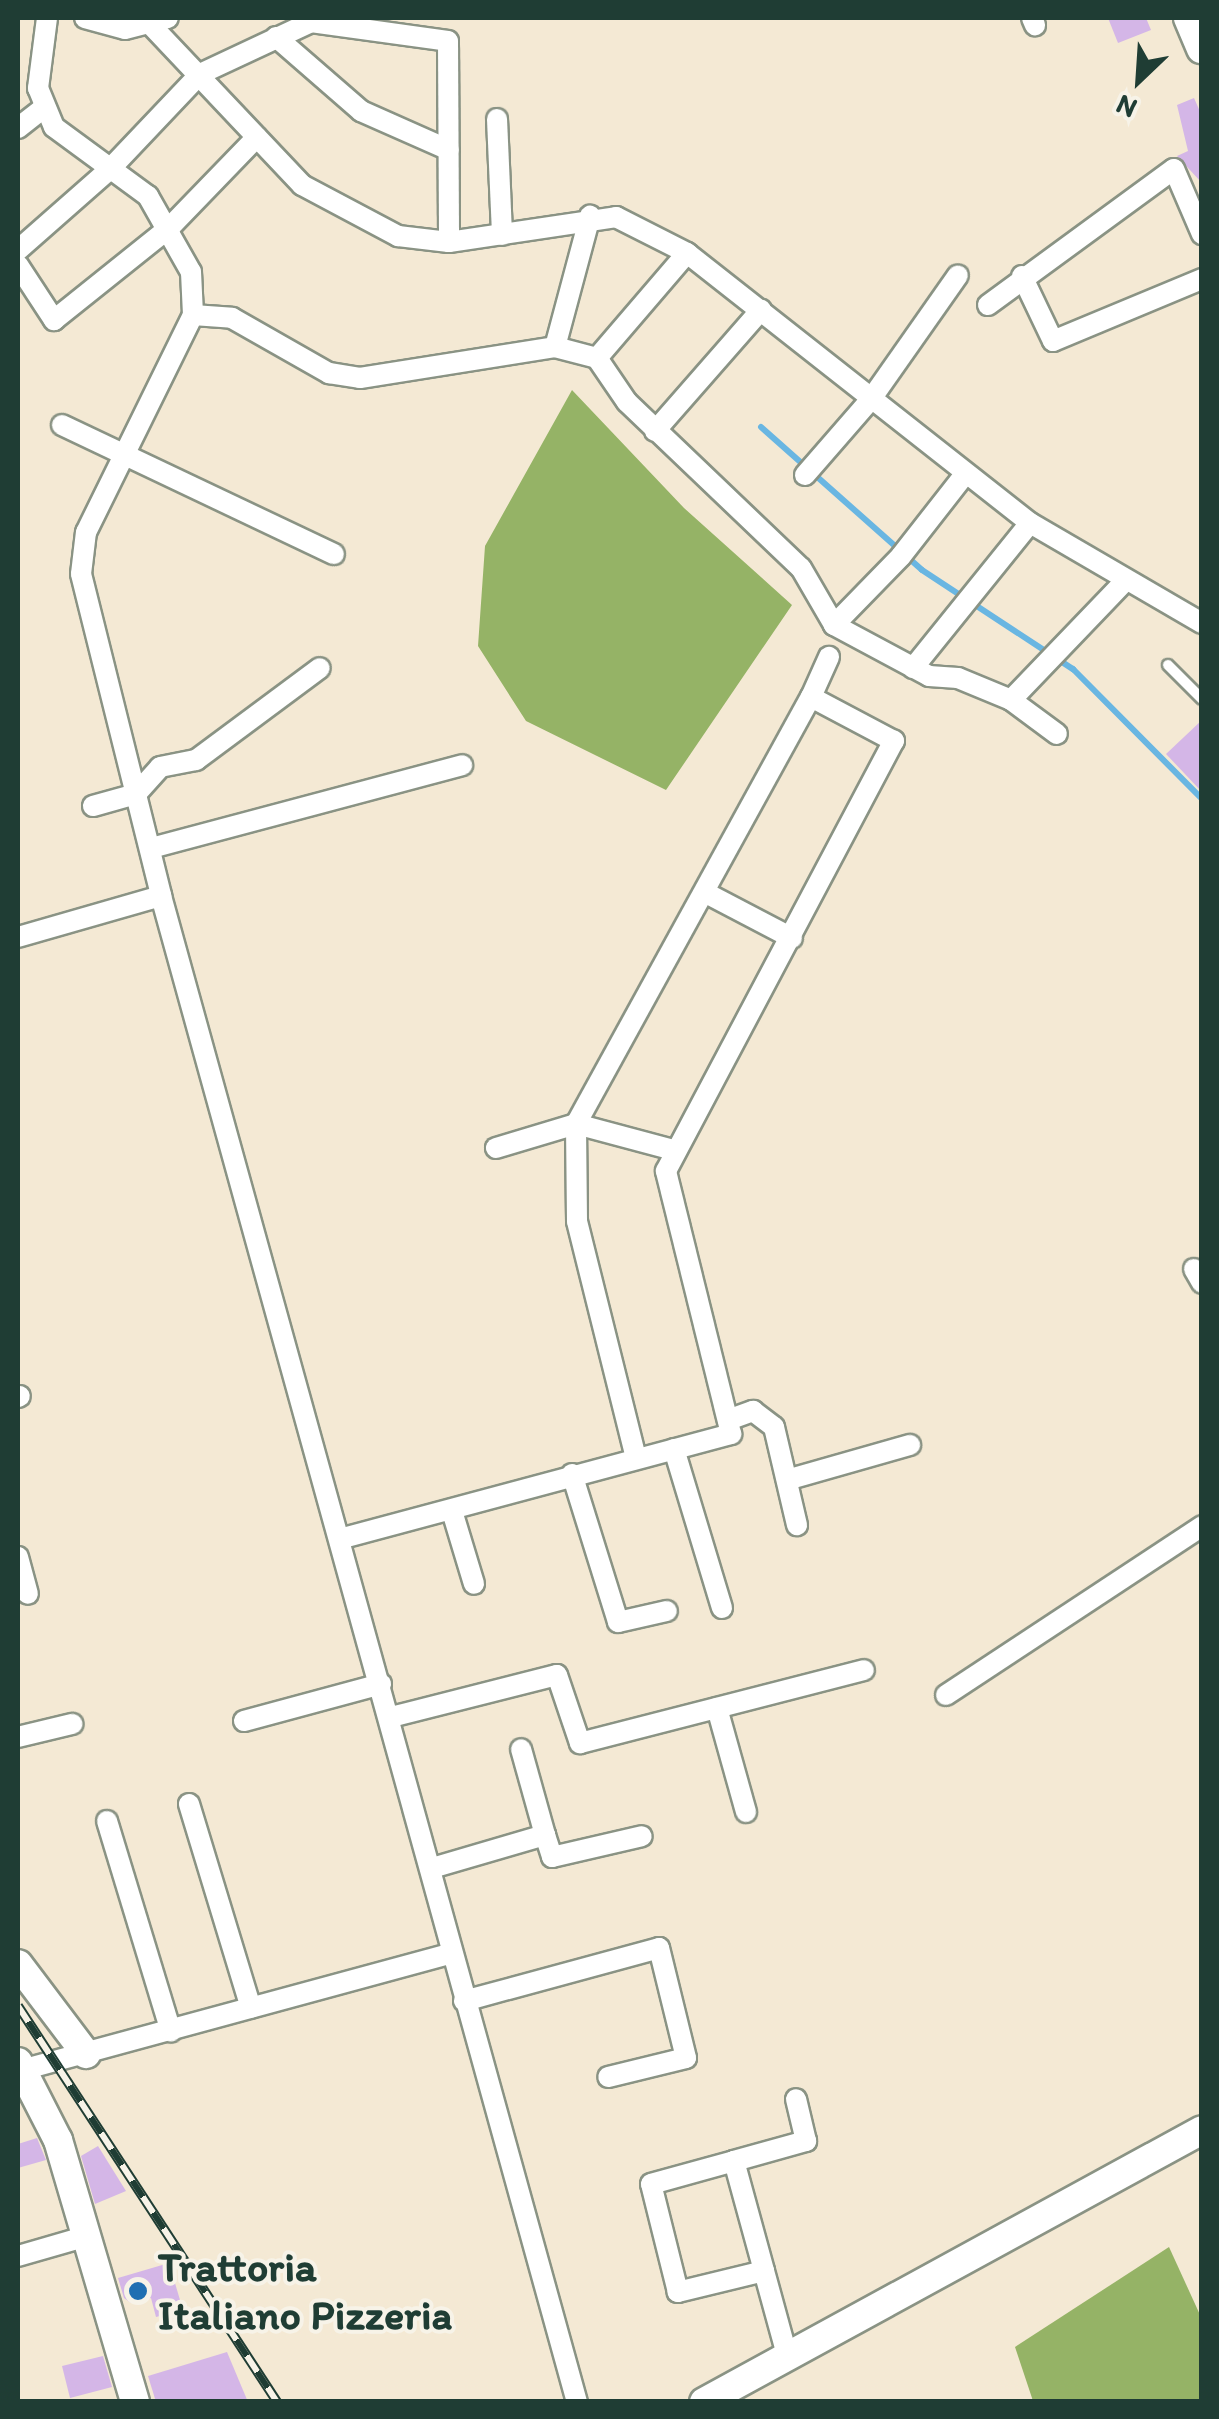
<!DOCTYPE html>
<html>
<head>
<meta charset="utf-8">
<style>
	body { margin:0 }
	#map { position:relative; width:1219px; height:2419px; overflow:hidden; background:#f4e9d4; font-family:Itim,sans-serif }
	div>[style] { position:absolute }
	.forest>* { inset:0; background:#95b366 }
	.stream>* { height:6px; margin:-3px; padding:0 3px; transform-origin:3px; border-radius:3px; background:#69b6e2 }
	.building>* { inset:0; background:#d4b6e7 }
	.roads { filter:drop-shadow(2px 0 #8a9384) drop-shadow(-2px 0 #8a9384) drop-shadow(0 2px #8a9384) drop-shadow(0 -2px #8a9384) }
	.lane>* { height:10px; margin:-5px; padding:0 5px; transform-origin:5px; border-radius:5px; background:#fff }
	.street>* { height:20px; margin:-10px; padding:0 10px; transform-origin:10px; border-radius:10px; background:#fff }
	.secondary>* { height:28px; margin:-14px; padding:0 14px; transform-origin:14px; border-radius:14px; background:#fff }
	.primary>* { height:30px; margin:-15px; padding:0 15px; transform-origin:15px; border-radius:15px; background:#fff }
	.rail>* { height:10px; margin-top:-5px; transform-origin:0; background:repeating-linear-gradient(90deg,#f7f3e8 0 19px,#1f3d34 0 38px); box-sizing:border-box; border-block:2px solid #1f3d34 }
	.dots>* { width:28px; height:28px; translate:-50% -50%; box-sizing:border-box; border:5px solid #f7f3e8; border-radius:50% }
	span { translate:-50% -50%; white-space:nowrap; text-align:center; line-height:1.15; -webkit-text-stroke:8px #f7f3e8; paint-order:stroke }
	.poi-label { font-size:42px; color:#1f3d34; font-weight:700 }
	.left { translate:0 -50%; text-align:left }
	.frame { position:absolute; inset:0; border:20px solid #1f3d34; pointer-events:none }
	.north { position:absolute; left:1089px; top:30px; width:100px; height:100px; -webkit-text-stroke:8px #f7f3e8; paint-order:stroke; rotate:205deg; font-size:28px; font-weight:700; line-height:40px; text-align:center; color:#1f3d34 }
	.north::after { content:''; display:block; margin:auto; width:35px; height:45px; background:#1f3d34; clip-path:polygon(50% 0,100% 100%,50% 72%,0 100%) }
</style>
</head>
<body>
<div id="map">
	<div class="forest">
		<i style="clip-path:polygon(572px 390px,684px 508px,792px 605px,666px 790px,526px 721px,478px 646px,485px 546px)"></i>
		<i style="clip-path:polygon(1169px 2247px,1201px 2317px,1201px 2401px,1033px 2401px,1015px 2347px)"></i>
	</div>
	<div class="stream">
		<i style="left:761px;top:427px;width:215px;rotate:41.6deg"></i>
		<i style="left:922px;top:570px;width:181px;rotate:33.3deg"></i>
		<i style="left:1073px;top:669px;width:183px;rotate:45.2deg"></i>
	</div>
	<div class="building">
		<i style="clip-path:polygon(1108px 18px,1146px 18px,1151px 30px,1118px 43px)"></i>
		<i style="clip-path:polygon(1194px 98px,1202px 116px,1201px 182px,1177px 156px,1188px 151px,1177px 105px)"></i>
		<i style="clip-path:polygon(1202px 720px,1202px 792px,1166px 754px)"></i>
		<i style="clip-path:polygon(37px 2138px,46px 2160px,18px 2168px,18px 2144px)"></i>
		<i style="clip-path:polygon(98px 2146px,126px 2191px,95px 2204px,81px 2156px)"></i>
		<i style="clip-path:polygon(169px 2263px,183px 2310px,156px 2317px,151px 2298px,131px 2303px,124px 2298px,118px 2278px)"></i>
		<i style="clip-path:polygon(227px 2352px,248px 2402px,156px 2402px,148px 2376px)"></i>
		<i style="clip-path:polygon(103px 2356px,112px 2387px,70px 2398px,62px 2366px)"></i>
	</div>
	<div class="roads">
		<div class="lane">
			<i style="left:1168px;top:665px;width:48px;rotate:45deg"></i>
		</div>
		<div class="street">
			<i style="left:47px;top:18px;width:71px;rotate:97.3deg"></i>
			<i style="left:38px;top:88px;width:42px;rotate:67.7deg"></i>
			<i style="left:54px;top:127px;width:117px;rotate:36.3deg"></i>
			<i style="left:148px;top:196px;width:87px;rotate:60.5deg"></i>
			<i style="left:191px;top:272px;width:43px;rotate:87.3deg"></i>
			<i style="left:193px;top:315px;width:242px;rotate:116.2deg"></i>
			<i style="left:86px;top:532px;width:42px;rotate:96.8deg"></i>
			<i style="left:81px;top:574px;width:332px;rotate:76deg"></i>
			<i style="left:161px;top:896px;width:1562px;rotate:74.56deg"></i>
			<i style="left:85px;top:18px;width:41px;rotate:15.4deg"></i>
			<i style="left:125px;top:29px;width:44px;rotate:-14.3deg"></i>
			<i style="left:1032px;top:18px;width:8px;rotate:67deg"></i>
			<i style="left:149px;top:23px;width:223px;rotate:46.6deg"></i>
			<i style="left:302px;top:185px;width:109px;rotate:28deg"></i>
			<i style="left:398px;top:236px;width:51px;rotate:6.7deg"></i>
			<i style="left:449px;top:242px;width:169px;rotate:-8.5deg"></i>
			<i style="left:616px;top:217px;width:80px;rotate:26.9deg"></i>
			<i style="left:687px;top:253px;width:437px;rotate:38.2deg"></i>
			<i style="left:1030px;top:523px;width:199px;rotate:30.2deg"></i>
			<i style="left:276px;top:37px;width:113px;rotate:41deg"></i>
			<i style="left:361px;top:111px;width:96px;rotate:23.9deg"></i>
			<i style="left:497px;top:119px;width:116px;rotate:87.5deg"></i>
			<i style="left:18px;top:128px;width:33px;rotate:-38deg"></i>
			<i style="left:18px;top:250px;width:123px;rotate:-41.4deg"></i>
			<i style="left:110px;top:169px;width:131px;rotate:-46.5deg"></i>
			<i style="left:200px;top:74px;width:123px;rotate:-25.1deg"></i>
			<i style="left:311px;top:22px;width:138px;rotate:7.9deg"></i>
			<i style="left:448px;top:41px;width:201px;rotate:89.7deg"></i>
			<i style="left:18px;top:265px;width:66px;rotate:56.8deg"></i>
			<i style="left:54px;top:320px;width:149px;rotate:-38.7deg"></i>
			<i style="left:170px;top:227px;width:125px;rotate:-46deg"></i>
			<i style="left:1022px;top:276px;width:72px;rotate:64.5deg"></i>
			<i style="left:1053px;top:341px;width:161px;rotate:-22.6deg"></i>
			<i style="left:988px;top:305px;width:230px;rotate:-36.2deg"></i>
			<i style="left:1174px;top:169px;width:71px;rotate:66.7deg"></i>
			<i style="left:193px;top:315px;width:39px;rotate:4deg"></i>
			<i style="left:232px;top:318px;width:112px;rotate:29.6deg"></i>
			<i style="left:329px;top:373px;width:31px;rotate:9deg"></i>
			<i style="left:360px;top:378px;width:197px;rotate:-9deg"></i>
			<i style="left:555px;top:347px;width:43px;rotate:14.7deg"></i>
			<i style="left:597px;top:358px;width:53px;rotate:55.7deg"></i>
			<i style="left:627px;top:402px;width:240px;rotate:43.7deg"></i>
			<i style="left:801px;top:568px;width:66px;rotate:59.9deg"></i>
			<i style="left:834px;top:625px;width:108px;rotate:28.2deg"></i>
			<i style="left:929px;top:676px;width:29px;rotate:4deg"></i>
			<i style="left:958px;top:678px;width:57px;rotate:22.5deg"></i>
			<i style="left:1011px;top:700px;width:57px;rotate:36.5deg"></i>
			<i style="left:555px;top:347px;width:136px;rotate:-75deg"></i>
			<i style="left:597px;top:358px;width:138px;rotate:-49.4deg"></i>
			<i style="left:62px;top:425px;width:301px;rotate:25.4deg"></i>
			<i style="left:655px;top:431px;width:161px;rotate:-48.8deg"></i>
			<i style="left:805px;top:475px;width:101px;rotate:-49deg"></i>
			<i style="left:871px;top:399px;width:151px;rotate:-54.9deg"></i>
			<i style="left:834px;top:625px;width:96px;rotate:-45.8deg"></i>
			<i style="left:901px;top:556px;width:104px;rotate:-52deg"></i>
			<i style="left:913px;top:668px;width:186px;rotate:-51.1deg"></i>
			<i style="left:1011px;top:700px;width:165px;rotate:-46.2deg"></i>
			<i style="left:93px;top:806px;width:45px;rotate:-15.6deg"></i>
			<i style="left:136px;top:794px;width:36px;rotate:-48deg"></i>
			<i style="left:160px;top:767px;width:37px;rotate:-11deg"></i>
			<i style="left:196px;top:760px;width:154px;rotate:-36.6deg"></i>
			<i style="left:151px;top:848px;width:322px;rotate:-14.9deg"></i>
			<i style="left:706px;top:893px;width:97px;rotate:27.6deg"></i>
			<i style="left:18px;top:937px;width:149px;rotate:-16deg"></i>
			<i style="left:496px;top:1148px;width:84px;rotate:-16.7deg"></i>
			<i style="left:576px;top:1124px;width:101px;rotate:14.9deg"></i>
			<i style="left:1194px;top:1269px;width:16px;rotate:60deg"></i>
			<i style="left:18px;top:1397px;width:2px;rotate:-27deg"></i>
			<i style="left:728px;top:1420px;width:27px;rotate:-20deg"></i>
			<i style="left:753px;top:1411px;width:26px;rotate:37deg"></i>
			<i style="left:774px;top:1427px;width:101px;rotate:76.8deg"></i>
			<i style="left:674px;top:1449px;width:166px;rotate:73.2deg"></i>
			<i style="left:636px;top:1458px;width:244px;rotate:-104deg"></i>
			<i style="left:577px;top:1221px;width:97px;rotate:-90.6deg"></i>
			<i style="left:576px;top:1124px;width:487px;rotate:-61.2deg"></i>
			<i style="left:572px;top:1474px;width:155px;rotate:72.7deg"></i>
			<i style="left:618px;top:1622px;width:50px;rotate:-12.7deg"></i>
			<i style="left:787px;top:1480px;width:128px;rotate:-15.9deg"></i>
			<i style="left:452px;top:1511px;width:76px;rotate:73.2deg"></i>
			<i style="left:343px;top:1538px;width:402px;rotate:-15deg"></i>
			<i style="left:731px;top:1434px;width:271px;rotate:-103.9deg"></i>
			<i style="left:666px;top:1171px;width:487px;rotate:-62.1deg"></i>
			<i style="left:894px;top:741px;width:94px;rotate:-152.1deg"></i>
			<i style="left:811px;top:697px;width:44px;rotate:-65.8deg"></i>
			<i style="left:18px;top:1557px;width:38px;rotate:75deg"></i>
			<i style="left:946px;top:1695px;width:307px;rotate:-33.4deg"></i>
			<i style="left:717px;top:1708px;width:108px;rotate:74.4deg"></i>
			<i style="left:391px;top:1717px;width:171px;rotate:-14.2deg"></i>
			<i style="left:557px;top:1675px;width:72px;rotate:71.3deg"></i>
			<i style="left:580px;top:1743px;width:293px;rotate:-14.4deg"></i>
			<i style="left:244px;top:1721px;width:142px;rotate:-15.1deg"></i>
			<i style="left:18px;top:1737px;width:56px;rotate:-13.5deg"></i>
			<i style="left:189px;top:1804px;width:213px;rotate:73.1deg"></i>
			<i style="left:107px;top:1821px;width:220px;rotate:73.1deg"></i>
			<i style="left:545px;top:1835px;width:23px;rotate:72deg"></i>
			<i style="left:552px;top:1857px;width:92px;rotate:-13.1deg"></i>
			<i style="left:432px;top:1868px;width:118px;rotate:-16.3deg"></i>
			<i style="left:545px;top:1835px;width:89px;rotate:-105.6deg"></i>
			<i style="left:464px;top:2001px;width:202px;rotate:-15.2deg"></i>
			<i style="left:659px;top:1948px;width:113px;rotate:76.2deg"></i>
			<i style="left:686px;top:2058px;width:80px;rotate:166.3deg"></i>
			<i style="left:18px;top:2071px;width:449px;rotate:-15.2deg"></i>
			<i style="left:734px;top:2161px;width:75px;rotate:-15.5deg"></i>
			<i style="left:806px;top:2141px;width:43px;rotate:-103.4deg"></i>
			<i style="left:18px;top:2256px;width:69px;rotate:-16.1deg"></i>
			<i style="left:764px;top:2271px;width:89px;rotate:166.3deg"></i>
			<i style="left:678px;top:2292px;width:111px;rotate:-104deg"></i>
			<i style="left:651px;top:2184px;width:86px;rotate:-15.5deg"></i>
			<i style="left:734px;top:2161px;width:114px;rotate:74.7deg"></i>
			<i style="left:764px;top:2271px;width:87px;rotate:74.7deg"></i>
		</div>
		<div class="secondary">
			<i style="left:18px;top:1964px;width:113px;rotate:52.9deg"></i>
			<i style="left:18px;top:2062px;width:88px;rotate:62.9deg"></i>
			<i style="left:58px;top:2140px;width:273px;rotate:73.6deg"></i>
			<i style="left:704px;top:2402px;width:567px;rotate:-28.64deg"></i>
		</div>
		<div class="primary">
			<i style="left:1189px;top:18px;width:33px;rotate:67deg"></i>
		</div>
	</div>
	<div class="rail">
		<i style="left:18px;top:2006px;width:473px;rotate:56.8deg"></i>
	</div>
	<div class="dots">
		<i style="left:138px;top:2291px;background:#1f6fb2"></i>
	</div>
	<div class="poi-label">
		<span class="left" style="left:158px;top:2291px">Trattoria<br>Italiano Pizzeria</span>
	</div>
	<div class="frame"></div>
	<div class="north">N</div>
</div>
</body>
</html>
